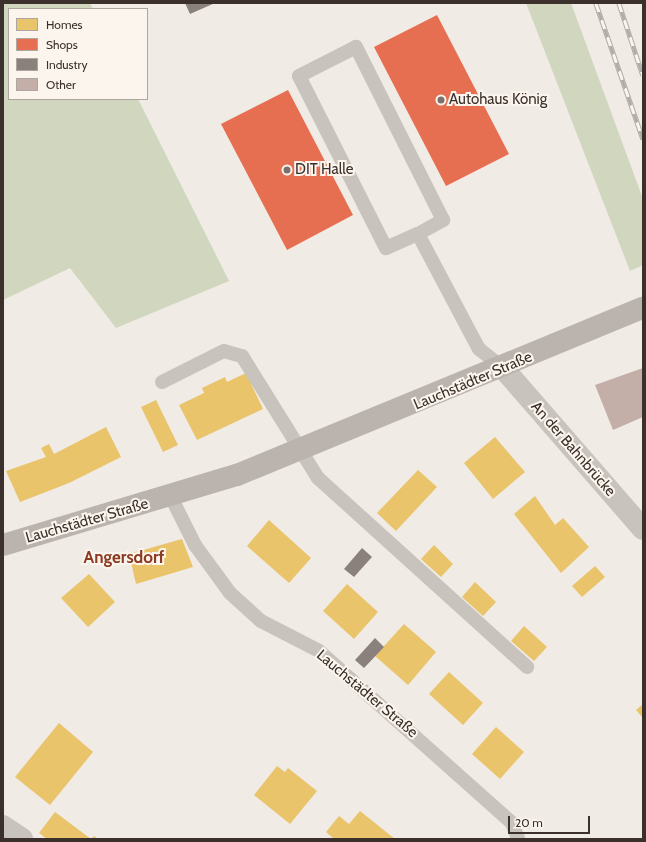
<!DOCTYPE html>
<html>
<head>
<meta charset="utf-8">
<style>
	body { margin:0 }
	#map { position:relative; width:646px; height:842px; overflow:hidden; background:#f0ebe5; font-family:Cabin,sans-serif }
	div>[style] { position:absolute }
	.green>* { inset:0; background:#d1d6bf }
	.homes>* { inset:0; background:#e9c46a }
	.shops>* { inset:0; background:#e76f51 }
	.industry>* { inset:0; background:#8a817c }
	.building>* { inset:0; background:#c3afa7 }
	.service>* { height:14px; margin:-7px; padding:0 7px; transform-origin:7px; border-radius:7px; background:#c9c3be }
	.minor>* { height:22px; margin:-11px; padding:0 11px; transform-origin:11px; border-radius:11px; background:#c9c3be }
	.secondary>* { height:22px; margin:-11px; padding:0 11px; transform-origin:11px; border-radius:11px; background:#bab3ae }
	.rail>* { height:4.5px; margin-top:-2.25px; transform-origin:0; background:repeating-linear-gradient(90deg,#fbf5ee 0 9px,#b1aca8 0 18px); box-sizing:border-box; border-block:1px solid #b1aca8 }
	.dots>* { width:11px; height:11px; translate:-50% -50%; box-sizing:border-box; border:2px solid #fbf5ee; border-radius:50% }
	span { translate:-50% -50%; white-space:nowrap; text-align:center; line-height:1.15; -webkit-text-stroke:4px #fbf5ee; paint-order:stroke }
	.poi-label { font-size:15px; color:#3b302b }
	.left { translate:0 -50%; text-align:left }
	.street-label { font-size:15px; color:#3b302b }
	.quarter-label { font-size:17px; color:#8c3b22; font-weight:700 }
	.frame { position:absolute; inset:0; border:4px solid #3b302b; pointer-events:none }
	.legend { position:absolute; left:8px; top:8px; width:140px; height:92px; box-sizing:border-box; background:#fbf5ee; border:1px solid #aea6a0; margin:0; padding:5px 7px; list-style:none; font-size:12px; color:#3b302b }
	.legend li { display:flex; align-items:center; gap:8px; height:20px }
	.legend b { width:20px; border:1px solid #aea6a0 }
	.scale { position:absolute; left:508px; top:816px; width:82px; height:18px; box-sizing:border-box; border:2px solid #3b302b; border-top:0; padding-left:5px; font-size:12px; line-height:14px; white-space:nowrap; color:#3b302b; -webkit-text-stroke:3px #fbf5ee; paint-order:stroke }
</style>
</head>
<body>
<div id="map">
	<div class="green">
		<i style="clip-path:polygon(3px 3px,90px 3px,93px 9px,9px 9px,9px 99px,138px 99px,229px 281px,116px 328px,70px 268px,3px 300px)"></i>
		<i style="clip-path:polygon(526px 3px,571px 3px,643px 199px,643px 265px,630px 271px)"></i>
	</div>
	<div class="homes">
		<i style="clip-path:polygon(246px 373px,263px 409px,197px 440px,179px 405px,204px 393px,202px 388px,225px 377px,227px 382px)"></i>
		<i style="clip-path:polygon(156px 400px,178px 445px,163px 452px,141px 407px)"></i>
		<i style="clip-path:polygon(106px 427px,121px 457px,69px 483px,20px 502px,6px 471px,46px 457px,41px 448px,49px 444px,54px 454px)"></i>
		<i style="clip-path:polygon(495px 437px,525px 472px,493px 499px,464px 463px)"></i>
		<i style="clip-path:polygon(418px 470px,437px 487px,396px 531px,377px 513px)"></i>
		<i style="clip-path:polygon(535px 496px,555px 525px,563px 518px,589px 547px,561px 573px,514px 514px)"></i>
		<i style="clip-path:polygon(269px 520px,311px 558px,289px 583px,247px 546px)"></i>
		<i style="clip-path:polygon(182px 539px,193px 567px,136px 584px,129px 554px)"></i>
		<i style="clip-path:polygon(434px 545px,453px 564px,441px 577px,421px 559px)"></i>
		<i style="clip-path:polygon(595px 566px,605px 577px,582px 597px,572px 586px)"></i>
		<i style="clip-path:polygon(89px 574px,115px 602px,88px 627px,61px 598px)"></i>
		<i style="clip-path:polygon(475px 582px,496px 602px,483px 616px,462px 597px)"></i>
		<i style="clip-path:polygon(347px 584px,378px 612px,354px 639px,323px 611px)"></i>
		<i style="clip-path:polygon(404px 624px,436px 652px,408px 685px,375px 656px)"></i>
		<i style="clip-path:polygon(524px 626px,547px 647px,534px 661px,511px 641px)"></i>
		<i style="clip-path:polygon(449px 672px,483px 703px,463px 725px,429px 694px)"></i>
		<i style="clip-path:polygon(643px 704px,643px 718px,636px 710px)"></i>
		<i style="clip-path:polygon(59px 723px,93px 752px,50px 805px,15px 777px)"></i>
		<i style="clip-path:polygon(496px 727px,524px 752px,500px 779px,472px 754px)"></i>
		<i style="clip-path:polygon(277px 766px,285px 772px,288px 768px,317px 791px,290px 824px,254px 795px)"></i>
		<i style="clip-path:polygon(360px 811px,395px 839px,334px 839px,326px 832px,339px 816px,349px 824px)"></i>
		<i style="clip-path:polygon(55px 812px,91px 839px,94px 836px,98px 839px,47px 839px,39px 833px)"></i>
	</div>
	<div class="shops">
		<i style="clip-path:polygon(437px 15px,509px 154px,446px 186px,374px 47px)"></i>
		<i style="clip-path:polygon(288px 90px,353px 215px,287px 250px,221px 124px)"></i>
	</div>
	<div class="industry">
		<i style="clip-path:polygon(185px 3px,215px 3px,190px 14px)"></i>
		<i style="clip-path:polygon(362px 548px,372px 557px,354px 577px,344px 569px)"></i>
		<i style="clip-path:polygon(375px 638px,384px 647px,364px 668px,355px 660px)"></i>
	</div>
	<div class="building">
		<i style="clip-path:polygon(643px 368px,643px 417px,613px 430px,595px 385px)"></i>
	</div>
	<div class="service">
		<i style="left:418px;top:234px;width:29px;rotate:-29deg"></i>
		<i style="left:443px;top:220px;width:194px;rotate:-116.7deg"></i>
		<i style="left:356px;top:47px;width:64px;rotate:153deg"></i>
		<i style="left:299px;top:76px;width:193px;rotate:63.2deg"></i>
		<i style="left:386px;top:248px;width:35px;rotate:-24deg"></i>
		<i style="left:418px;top:234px;width:130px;rotate:62.1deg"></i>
		<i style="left:479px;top:349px;width:31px;rotate:38deg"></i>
		<i style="left:162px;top:382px;width:69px;rotate:-26.6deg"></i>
		<i style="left:224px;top:351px;width:19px;rotate:16deg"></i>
		<i style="left:242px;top:356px;width:144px;rotate:58.1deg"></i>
		<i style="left:318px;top:478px;width:282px;rotate:42.1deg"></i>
		<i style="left:171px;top:497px;width:54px;rotate:63.4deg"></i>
		<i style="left:195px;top:545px;width:59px;rotate:53.9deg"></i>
		<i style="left:230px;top:593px;width:42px;rotate:42.1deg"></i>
		<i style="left:261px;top:621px;width:65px;rotate:27.3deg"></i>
		<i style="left:319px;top:651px;width:259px;rotate:41.7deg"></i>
		<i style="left:512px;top:823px;width:17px;rotate:69deg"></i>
	</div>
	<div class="minor">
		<i style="left:503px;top:368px;width:213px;rotate:49deg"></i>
		<i style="left:3px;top:826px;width:23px;rotate:34deg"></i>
	</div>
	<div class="secondary">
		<i style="left:3px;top:545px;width:244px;rotate:-16.7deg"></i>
		<i style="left:237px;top:475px;width:439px;rotate:-22.4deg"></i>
	</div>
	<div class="rail">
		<i style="left:596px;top:3px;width:144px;rotate:70.9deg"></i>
		<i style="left:619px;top:3px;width:76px;rotate:71.6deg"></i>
	</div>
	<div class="dots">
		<i style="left:441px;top:100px;background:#7a716c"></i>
		<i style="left:287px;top:170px;background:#7a716c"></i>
	</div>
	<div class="poi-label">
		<span class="left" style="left:449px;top:100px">Autohaus König</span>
		<span class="left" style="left:295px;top:170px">DIT Halle</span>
	</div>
	<div class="street-label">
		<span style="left:473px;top:381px;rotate:-23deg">Lauchstädter Straße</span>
		<span style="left:573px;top:449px;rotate:49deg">An der Bahnbrücke</span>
		<span style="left:87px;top:521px;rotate:-16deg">Lauchstädter Straße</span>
		<span style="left:367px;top:694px;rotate:40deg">Lauchstädter Straße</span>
	</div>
	<div class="quarter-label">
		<span style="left:124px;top:558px">Angersdorf</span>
	</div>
	<div class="frame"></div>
	<ul class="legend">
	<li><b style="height:11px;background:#e9c46a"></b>Homes</li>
	<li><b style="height:11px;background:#e76f51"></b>Shops</li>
	<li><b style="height:11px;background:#8a817c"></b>Industry</li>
	<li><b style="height:11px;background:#c3afa7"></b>Other</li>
	</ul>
	<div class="scale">20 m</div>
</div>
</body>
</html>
